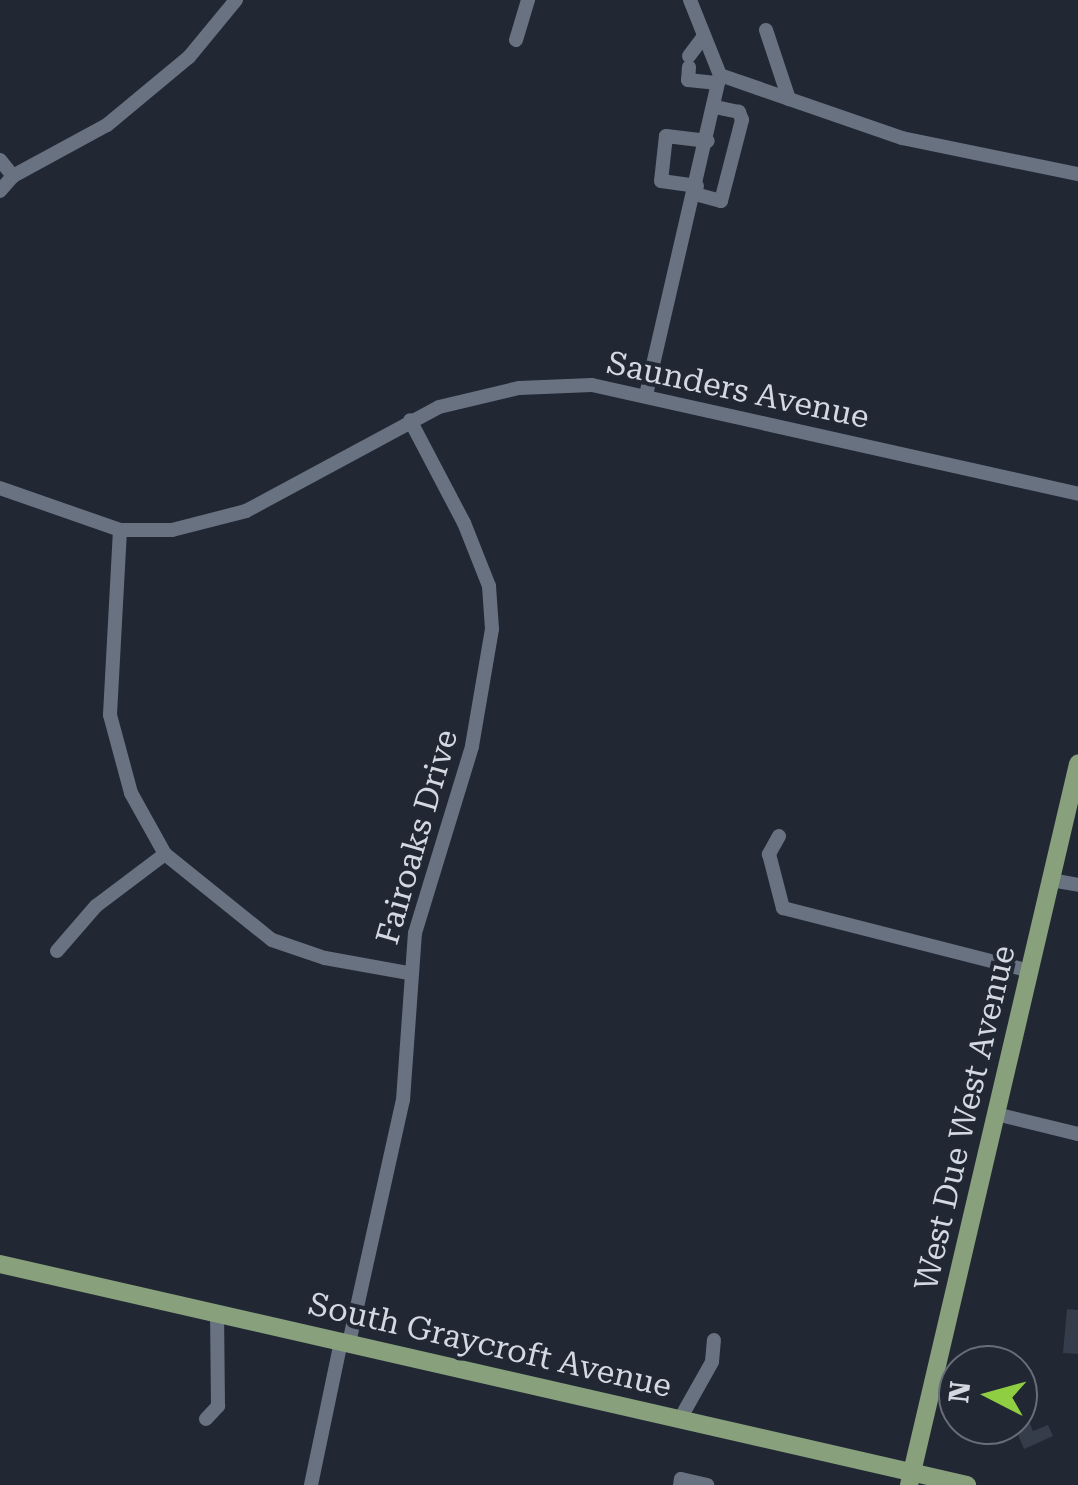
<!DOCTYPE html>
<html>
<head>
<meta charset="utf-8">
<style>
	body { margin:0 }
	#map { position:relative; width:1078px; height:1485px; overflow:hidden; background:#212834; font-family:"Roboto Serif",serif }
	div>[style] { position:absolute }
	.building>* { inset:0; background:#353d4b }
	.minor>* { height:14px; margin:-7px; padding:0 7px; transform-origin:7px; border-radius:7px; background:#697281 }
	.major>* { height:18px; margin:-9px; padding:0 9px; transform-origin:9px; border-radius:9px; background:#88a17c }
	span { translate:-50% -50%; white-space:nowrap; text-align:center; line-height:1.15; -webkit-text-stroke:8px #212834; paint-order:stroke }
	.street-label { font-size:32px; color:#d3d8e1 }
	.north { position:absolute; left:938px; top:1345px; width:100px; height:100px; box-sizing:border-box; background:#212834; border:2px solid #686e79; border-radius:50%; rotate:276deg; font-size:28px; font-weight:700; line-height:40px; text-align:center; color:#d3d8e1 }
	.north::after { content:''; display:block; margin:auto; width:35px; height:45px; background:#8fcd42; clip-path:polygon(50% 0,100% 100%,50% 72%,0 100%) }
</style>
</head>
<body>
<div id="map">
	<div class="building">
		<i style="clip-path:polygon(1067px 1309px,1078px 1310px,1078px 1354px,1063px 1353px)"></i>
		<i style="clip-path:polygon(1018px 1396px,1033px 1431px,1048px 1425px,1053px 1436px,1024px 1449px,1014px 1425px)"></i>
	</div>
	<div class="minor">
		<i style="left:690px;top:0;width:81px;rotate:68.2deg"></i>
		<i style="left:720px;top:75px;width:193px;rotate:19.1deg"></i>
		<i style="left:902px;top:138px;width:180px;rotate:11.6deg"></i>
		<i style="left:766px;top:30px;width:73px;rotate:71.6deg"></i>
		<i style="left:516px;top:40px;width:42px;rotate:-73.3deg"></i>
		<i style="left:689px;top:56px;width:25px;rotate:-53deg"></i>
		<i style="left:689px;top:67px;width:13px;rotate:94deg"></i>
		<i style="left:688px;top:80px;width:30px;rotate:6deg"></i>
		<i style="left:0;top:160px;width:21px;rotate:51deg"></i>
		<i style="left:697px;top:186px;width:36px;rotate:-172deg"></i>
		<i style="left:661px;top:181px;width:45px;rotate:-83.7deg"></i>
		<i style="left:666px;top:136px;width:42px;rotate:6.8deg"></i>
		<i style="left:0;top:191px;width:20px;rotate:-49deg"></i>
		<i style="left:13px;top:176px;width:107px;rotate:-28.5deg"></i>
		<i style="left:107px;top:125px;width:107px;rotate:-39.7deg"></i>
		<i style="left:189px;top:57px;width:74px;rotate:-50.5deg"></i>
		<i style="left:695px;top:194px;width:27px;rotate:15deg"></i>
		<i style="left:721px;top:201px;width:84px;rotate:-75.5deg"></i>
		<i style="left:742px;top:120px;width:9px;rotate:-111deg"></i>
		<i style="left:739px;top:112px;width:25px;rotate:-168deg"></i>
		<i style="left:646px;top:395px;width:328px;rotate:-77deg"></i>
		<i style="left:0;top:488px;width:127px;rotate:19.3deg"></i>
		<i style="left:120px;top:530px;width:52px"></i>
		<i style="left:172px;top:530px;width:76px;rotate:-14.4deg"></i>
		<i style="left:246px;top:511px;width:219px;rotate:-28.3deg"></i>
		<i style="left:439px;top:407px;width:82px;rotate:-13.4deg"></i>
		<i style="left:519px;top:388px;width:73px;rotate:-2.4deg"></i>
		<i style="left:592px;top:385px;width:498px;rotate:12.6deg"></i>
		<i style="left:120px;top:530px;width:185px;rotate:93.1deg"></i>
		<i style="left:110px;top:715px;width:81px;rotate:74.9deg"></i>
		<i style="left:131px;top:793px;width:70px;rotate:60.9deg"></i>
		<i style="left:165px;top:854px;width:137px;rotate:38.8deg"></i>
		<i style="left:272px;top:940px;width:56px;rotate:18.8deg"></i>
		<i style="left:325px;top:958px;width:84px;rotate:10.2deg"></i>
		<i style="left:779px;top:836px;width:21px;rotate:119deg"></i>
		<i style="left:769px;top:854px;width:56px;rotate:75.5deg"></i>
		<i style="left:783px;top:908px;width:255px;rotate:14.3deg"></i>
		<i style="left:1051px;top:880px;width:27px;rotate:10deg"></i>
		<i style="left:57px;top:951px;width:60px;rotate:-49.1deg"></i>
		<i style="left:96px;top:906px;width:86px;rotate:-37deg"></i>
		<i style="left:996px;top:1114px;width:84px;rotate:13.7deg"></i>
		<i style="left:349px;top:1343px;width:249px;rotate:-77.5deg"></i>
		<i style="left:403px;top:1100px;width:167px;rotate:-85.9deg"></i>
		<i style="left:415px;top:933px;width:195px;rotate:-73deg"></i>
		<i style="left:472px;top:746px;width:119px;rotate:-80.3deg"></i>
		<i style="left:492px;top:629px;width:43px;rotate:-94deg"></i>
		<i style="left:489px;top:586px;width:68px;rotate:-111.6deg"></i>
		<i style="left:464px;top:523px;width:116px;rotate:-117.7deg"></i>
		<i style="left:206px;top:1419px;width:18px;rotate:-47deg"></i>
		<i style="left:218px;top:1406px;width:93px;rotate:-90.6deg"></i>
		<i style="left:680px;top:1419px;width:65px;rotate:-60.7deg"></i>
		<i style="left:712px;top:1362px;width:22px;rotate:-85deg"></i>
		<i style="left:311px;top:1485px;width:147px;rotate:-78.2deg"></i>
		<i style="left:680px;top:1485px;width:6px;rotate:-81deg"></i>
		<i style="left:681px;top:1479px;width:27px;rotate:13deg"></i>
	</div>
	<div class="major">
		<i style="left:0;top:1264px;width:992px;rotate:12.87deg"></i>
		<i style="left:909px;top:1485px;width:741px;rotate:-76.81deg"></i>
	</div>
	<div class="street-label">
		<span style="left:738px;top:390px;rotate:12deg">Saunders Avenue</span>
		<span style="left:417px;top:837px;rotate:-74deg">Fairoaks Drive</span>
		<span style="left:965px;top:1118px;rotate:-77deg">West Due West Avenue</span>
		<span style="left:490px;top:1345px;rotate:13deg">South Graycroft Avenue</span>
	</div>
	<div class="north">N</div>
</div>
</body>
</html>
